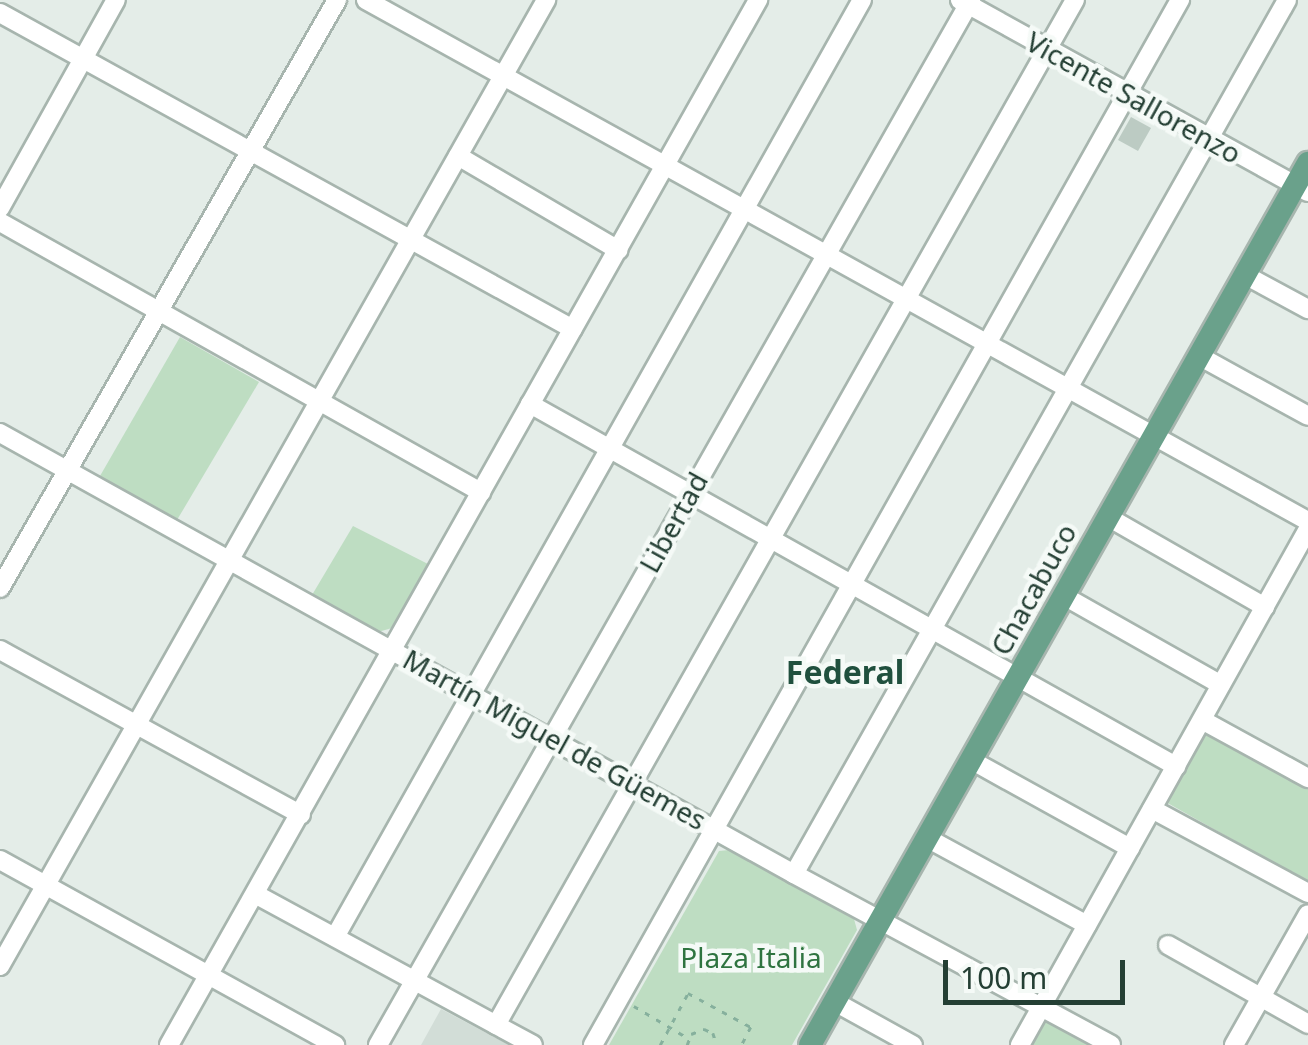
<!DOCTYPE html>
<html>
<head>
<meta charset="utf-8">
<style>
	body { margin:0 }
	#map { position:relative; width:1308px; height:1045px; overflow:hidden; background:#e4ede8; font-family:"Noto Sans",sans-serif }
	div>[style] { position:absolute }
	.built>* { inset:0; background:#d2ddd7 }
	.green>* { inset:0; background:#beddc2 }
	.building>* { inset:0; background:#bccbc3 }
	.path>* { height:2.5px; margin-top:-1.25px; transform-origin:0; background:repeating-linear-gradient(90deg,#86b09d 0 5px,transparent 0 13px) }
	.roads { filter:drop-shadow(2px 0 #a7b5ae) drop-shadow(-2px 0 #a7b5ae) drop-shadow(0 2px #a7b5ae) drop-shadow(0 -2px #a7b5ae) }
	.minor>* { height:18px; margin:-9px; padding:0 9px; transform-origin:9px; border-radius:9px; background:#fff }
	.major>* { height:22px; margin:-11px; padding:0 11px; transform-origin:11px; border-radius:11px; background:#6aa18b }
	span { translate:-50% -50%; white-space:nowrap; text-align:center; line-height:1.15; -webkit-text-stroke:9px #f5faf7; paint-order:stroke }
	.street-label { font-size:28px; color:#243f34 }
	.park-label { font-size:28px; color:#2f7440 }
	.quarter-label { font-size:32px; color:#20503e; font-weight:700 }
	.scale { position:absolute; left:943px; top:960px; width:182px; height:45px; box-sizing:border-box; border:5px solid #243f34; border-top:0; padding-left:12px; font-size:30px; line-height:35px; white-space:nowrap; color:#243f34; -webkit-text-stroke:8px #f5faf7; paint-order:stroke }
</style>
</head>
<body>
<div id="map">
	<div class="built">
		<i style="clip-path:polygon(441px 1009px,509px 1045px,421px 1045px)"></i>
	</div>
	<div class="green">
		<i style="clip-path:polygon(180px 337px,259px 382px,177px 520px,100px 476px)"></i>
		<i style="clip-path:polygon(353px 526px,428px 564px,392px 628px,378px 632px,312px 595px)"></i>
		<i style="clip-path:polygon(1205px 729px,1308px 786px,1308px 882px,1164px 801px)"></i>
		<i style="clip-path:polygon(729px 850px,854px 919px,857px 930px,792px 1045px,609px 1045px,719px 851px)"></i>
		<i style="clip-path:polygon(1046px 1018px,1094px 1045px,1031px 1045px)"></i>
	</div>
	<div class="building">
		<i style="clip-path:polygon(1131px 117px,1151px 128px,1138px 151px,1118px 140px)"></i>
	</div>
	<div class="path">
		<i style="left:634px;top:1006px;width:63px;rotate:30.7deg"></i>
		<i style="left:660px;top:1045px;width:59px;rotate:-61.7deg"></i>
		<i style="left:688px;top:993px;width:72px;rotate:28.4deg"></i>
		<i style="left:751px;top:1027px;width:20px;rotate:117deg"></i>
		<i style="left:687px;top:1045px;width:12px;rotate:-70deg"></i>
		<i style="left:691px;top:1034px;width:14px;rotate:-21deg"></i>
		<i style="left:704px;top:1029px;width:10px;rotate:24deg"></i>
		<i style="left:713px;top:1033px;width:13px;rotate:72deg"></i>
	</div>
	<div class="roads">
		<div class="minor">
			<i style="left:366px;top:0;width:1076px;rotate:28.95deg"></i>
			<i style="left:960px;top:0;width:397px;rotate:28.9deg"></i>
			<i style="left:0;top:13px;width:654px;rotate:28.88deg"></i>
			<i style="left:458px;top:156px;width:186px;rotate:30.4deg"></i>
			<i style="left:0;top:208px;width:238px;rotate:-60.9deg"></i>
			<i style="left:0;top:222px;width:552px;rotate:29.31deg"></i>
			<i style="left:1245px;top:275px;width:72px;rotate:28.4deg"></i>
			<i style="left:1199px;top:356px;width:124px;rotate:28.8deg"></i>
			<i style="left:530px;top:404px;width:741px;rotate:29.27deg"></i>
			<i style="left:0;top:433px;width:908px;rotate:29.05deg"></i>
			<i style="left:794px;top:874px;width:360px;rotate:28.3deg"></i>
			<i style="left:1108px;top:517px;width:181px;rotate:29.8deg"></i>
			<i style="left:0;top:588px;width:678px;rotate:-60.18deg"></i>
			<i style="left:1064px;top:596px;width:180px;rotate:29.5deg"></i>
			<i style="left:0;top:650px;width:343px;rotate:28.7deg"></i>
			<i style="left:1202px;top:720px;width:121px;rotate:28.7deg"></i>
			<i style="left:971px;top:760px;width:182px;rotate:29deg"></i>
			<i style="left:1152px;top:809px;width:177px;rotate:28.3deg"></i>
			<i style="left:927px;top:838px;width:182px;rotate:28.5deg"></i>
			<i style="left:0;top:860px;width:383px;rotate:28.9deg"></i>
			<i style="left:794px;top:874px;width:1003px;rotate:-60.57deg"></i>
			<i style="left:255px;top:894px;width:316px;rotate:28.5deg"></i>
			<i style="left:335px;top:937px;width:1075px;rotate:-60.65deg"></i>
			<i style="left:1168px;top:945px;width:161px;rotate:29.4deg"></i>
			<i style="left:0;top:966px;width:1110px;rotate:-60.52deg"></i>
			<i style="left:835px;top:1002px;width:89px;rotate:28.9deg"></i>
			<i style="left:496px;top:1025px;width:1177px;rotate:-60.54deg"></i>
			<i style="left:169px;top:1045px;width:1200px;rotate:-60.59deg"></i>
			<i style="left:378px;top:1045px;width:1202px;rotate:-60.43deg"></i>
			<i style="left:593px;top:1045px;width:1199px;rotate:-60.68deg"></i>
			<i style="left:1020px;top:1045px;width:591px;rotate:-60.83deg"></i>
			<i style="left:1234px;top:1045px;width:150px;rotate:-60.5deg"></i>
		</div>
		<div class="major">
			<i style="left:810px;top:1045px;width:1013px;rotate:-60.55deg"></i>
		</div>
	</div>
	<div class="street-label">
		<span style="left:1134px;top:97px;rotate:29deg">Vicente Sallorenzo</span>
		<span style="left:673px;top:522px;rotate:-61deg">Libertad</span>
		<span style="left:1033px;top:589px;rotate:-61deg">Chacabuco</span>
		<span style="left:555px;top:739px;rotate:29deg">Martín Miguel de Güemes</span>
	</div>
	<div class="park-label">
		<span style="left:751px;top:957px">Plaza Italia</span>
	</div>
	<div class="quarter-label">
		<span style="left:845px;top:672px">Federal</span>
	</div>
	<div class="scale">100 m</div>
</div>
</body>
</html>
